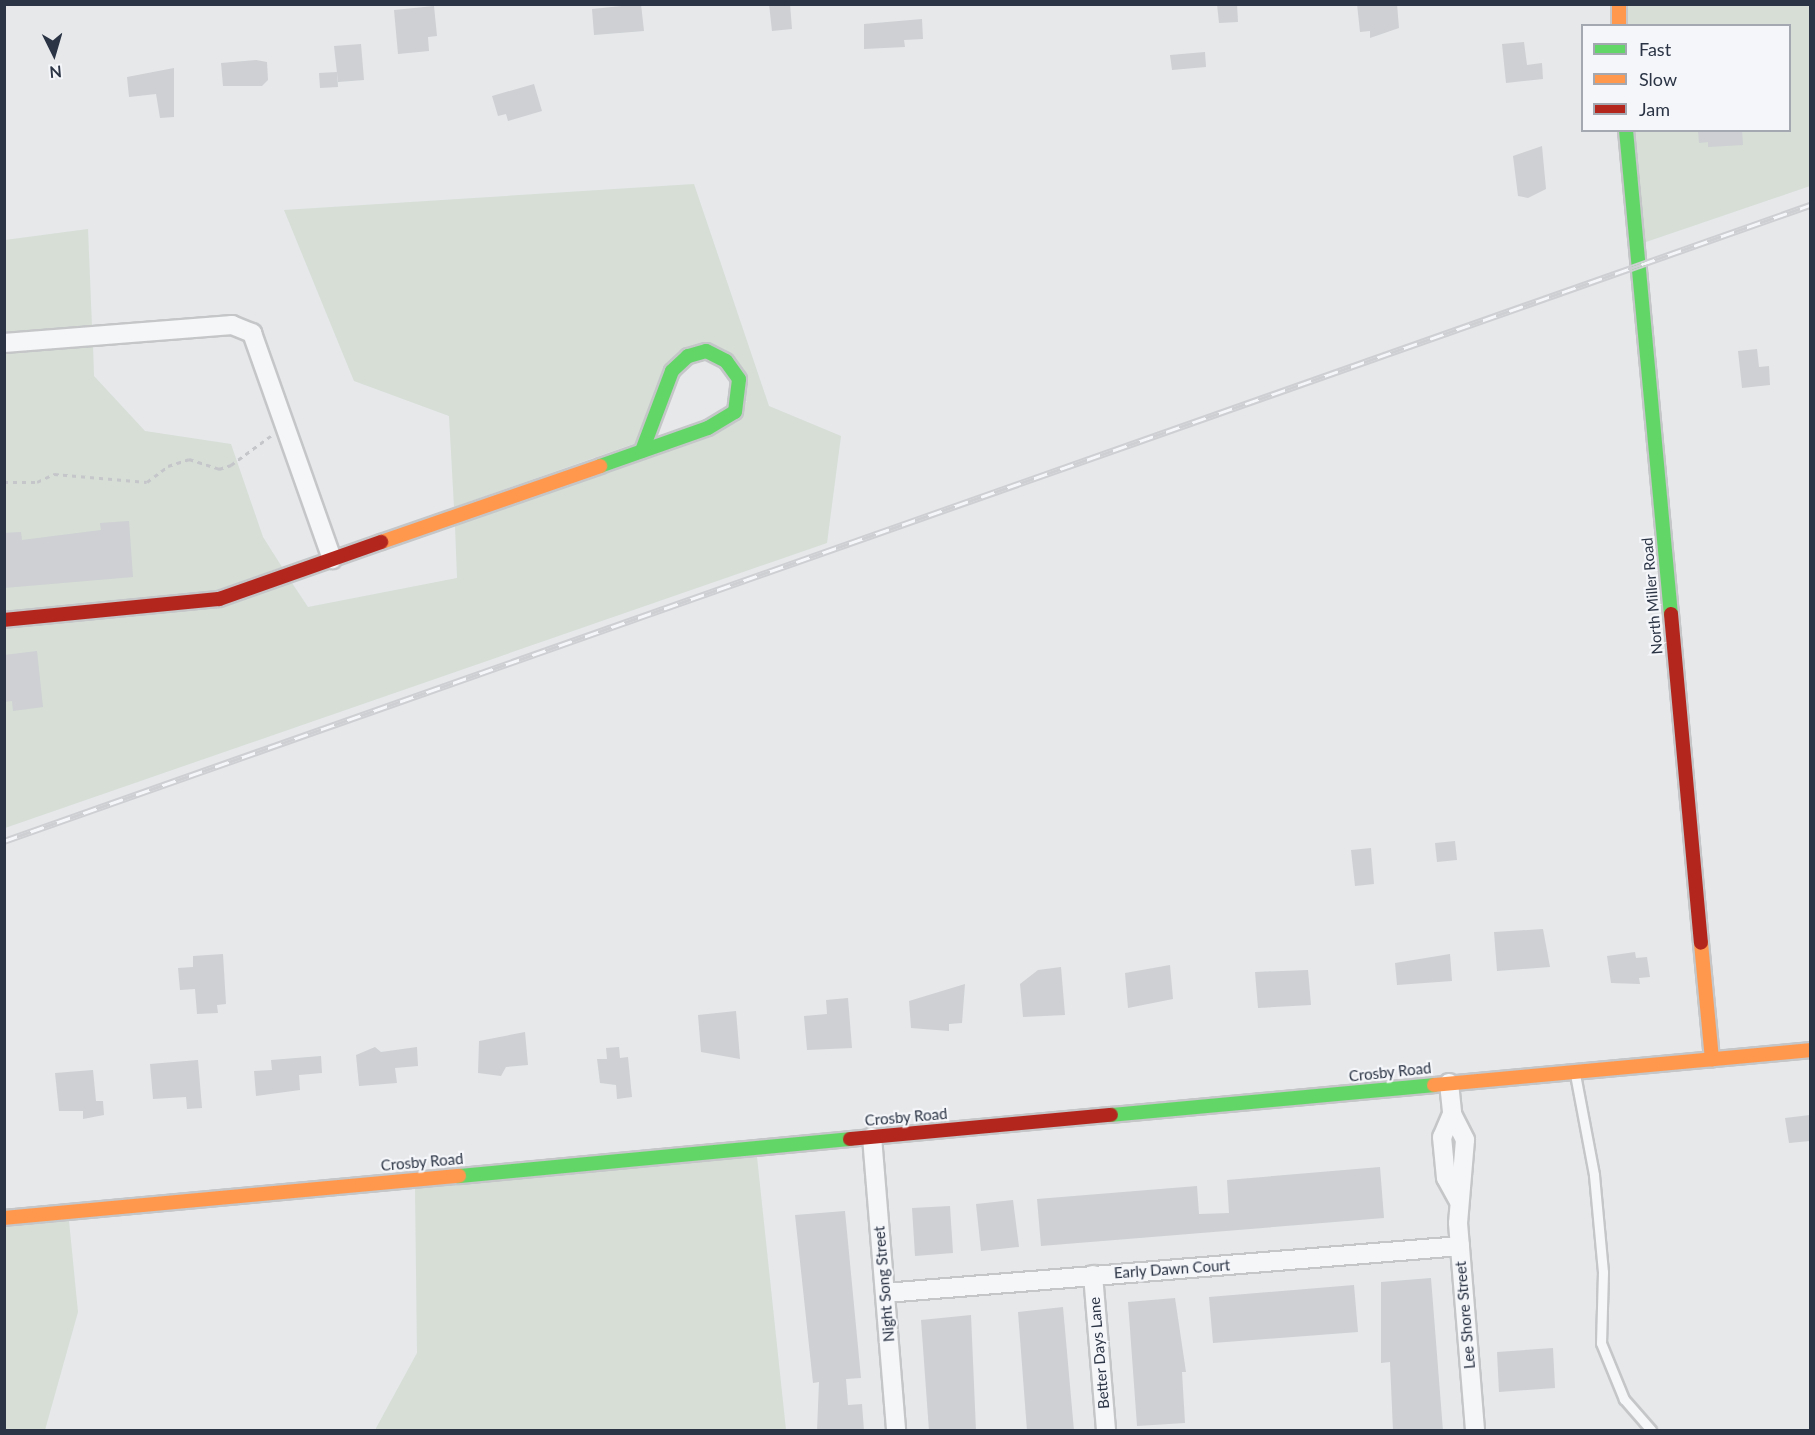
<!DOCTYPE html>
<html>
<head>
<meta charset="utf-8">
<style>
	body { margin:0 }
	#map { position:relative; width:1815px; height:1435px; overflow:hidden; background:#e6e8ea; font-family:Lato,sans-serif }
	div>[style] { position:absolute }
	.green>* { inset:0; background:#d6ded6 }
	.building>* { inset:0; background:#ced0d3 }
	.path>* { height:3px; margin-top:-1.5px; transform-origin:0; background:repeating-linear-gradient(90deg,#c5c6ca 0 4.5px,transparent 0 9px) }
	.roads { filter:drop-shadow(2px 0 #c4c6c8) drop-shadow(-2px 0 #c4c6c8) drop-shadow(0 2px #c4c6c8) drop-shadow(0 -2px #c4c6c8) }
	.lane>* { height:9px; margin:-4.5px; padding:0 4.5px; transform-origin:4.5px; border-radius:4.5px; background:#f5f6f7 }
	.street>* { height:18px; margin:-9px; padding:0 9px; transform-origin:9px; border-radius:9px; background:#f5f6f7 }
	.fast>* { height:14px; margin:-7px; padding:0 7px; transform-origin:7px; border-radius:7px; background:#63d668 }
	.slow>* { height:14px; margin:-7px; padding:0 7px; transform-origin:7px; border-radius:7px; background:#ff974d }
	.jam>* { height:14px; margin:-7px; padding:0 7px; transform-origin:7px; border-radius:7px; background:#b3261e }
	.rail>* { height:7px; margin-top:-3.5px; transform-origin:0; background:repeating-linear-gradient(90deg,#f4f6f9 0 14px,#cecfd2 0 28px); box-sizing:border-box; border-block:2px solid #cecfd2 }
	span { translate:-50% -50%; white-space:nowrap; text-align:center; line-height:1.15; -webkit-text-stroke:4.5px #f4f6f9; paint-order:stroke }
	.street-label { font-size:15px; color:#2b3445 }
	.frame { position:absolute; inset:0; border:6px solid #2b3445; pointer-events:none }
	.legend { position:absolute; left:1581px; top:24px; width:210px; height:108px; box-sizing:border-box; background:#f4f6f9; border:2px solid #a4a8b1; margin:0; padding:8px 10px; list-style:none; font-size:18px; color:#2b3445 }
	.legend li { display:flex; align-items:center; gap:12px; height:30px }
	.legend b { width:30px; border:2px solid #a4a8b1 }
	.north { position:absolute; left:24px; top:24px; width:60px; height:60px; -webkit-text-stroke:4px #f4f6f9; paint-order:stroke; rotate:175deg; font-size:16px; font-weight:700; line-height:24px; text-align:center; color:#2b3445 }
	.north::after { content:''; display:block; margin:auto; width:21px; height:27px; background:#2b3445; clip-path:polygon(50% 0,100% 100%,50% 72%,0 100%) }
</style>
</head>
<body>
<div id="map">
	<div class="green">
		<i style="clip-path:polygon(1627px 5px,1810px 5px,1810px 186px,1643px 243px,1634px 131px,1790px 130px,1790px 26px,1628px 25px)"></i>
		<i style="clip-path:polygon(694px 184px,769px 406px,841px 436px,827px 543px,5px 828px,4px 629px,292px 583px,308px 607px,457px 578px,455px 526px,747px 402px,704px 342px,636px 443px,454px 507px,449px 416px,354px 381px,284px 210px)"></i>
		<i style="clip-path:polygon(88px 229px,92px 327px,5px 333px,5px 240px)"></i>
		<i style="clip-path:polygon(93px 345px,94px 376px,145px 431px,231px 444px,263px 537px,282px 567px,217px 590px,5px 611px,5px 352px)"></i>
		<i style="clip-path:polygon(757px 1157px,786px 1430px,375px 1430px,417px 1353px,415px 1188px)"></i>
		<i style="clip-path:polygon(69px 1221px,78px 1312px,45px 1430px,5px 1430px,5px 1227px)"></i>
	</div>
	<div class="building">
		<i style="clip-path:polygon(641px 4px,644px 31px,594px 35px,592px 9px)"></i>
		<i style="clip-path:polygon(769px 4px,790px 4px,792px 29px,772px 31px)"></i>
		<i style="clip-path:polygon(1217px 4px,1237px 4px,1238px 22px,1219px 23px)"></i>
		<i style="clip-path:polygon(1357px 4px,1397px 4px,1399px 28px,1370px 38px,1370px 31px,1360px 32px)"></i>
		<i style="clip-path:polygon(434px 6px,437px 36px,428px 37px,429px 51px,398px 54px,394px 10px)"></i>
		<i style="clip-path:polygon(922px 19px,923px 39px,904px 40px,905px 47px,864px 49px,864px 24px)"></i>
		<i style="clip-path:polygon(1524px 42px,1527px 65px,1542px 63px,1543px 79px,1506px 83px,1502px 44px)"></i>
		<i style="clip-path:polygon(361px 44px,364px 80px,338px 82px,334px 46px)"></i>
		<i style="clip-path:polygon(1205px 52px,1206px 67px,1172px 70px,1170px 55px)"></i>
		<i style="clip-path:polygon(256px 60px,267px 62px,268px 80px,262px 86px,223px 86px,221px 63px)"></i>
		<i style="clip-path:polygon(174px 68px,174px 117px,160px 118px,156px 94px,129px 97px,127px 77px)"></i>
		<i style="clip-path:polygon(337px 72px,338px 87px,320px 88px,319px 73px)"></i>
		<i style="clip-path:polygon(534px 84px,542px 111px,508px 121px,506px 114px,498px 116px,492px 96px)"></i>
		<i style="clip-path:polygon(1698px 130px,1742px 130px,1743px 145px,1708px 147px,1708px 142px,1699px 143px)"></i>
		<i style="clip-path:polygon(1542px 146px,1546px 189px,1528px 198px,1518px 196px,1513px 156px)"></i>
		<i style="clip-path:polygon(1757px 349px,1759px 367px,1769px 366px,1770px 385px,1742px 388px,1738px 351px)"></i>
		<i style="clip-path:polygon(129px 521px,133px 577px,4px 588px,4px 533px,21px 532px,22px 540px,101px 530px,100px 523px)"></i>
		<i style="clip-path:polygon(37px 651px,43px 707px,13px 711px,12px 701px,4px 702px,4px 655px)"></i>
		<i style="clip-path:polygon(1455px 841px,1457px 860px,1437px 862px,1435px 843px)"></i>
		<i style="clip-path:polygon(1371px 848px,1374px 884px,1355px 886px,1351px 850px)"></i>
		<i style="clip-path:polygon(1543px 929px,1550px 967px,1497px 971px,1494px 932px)"></i>
		<i style="clip-path:polygon(1635px 952px,1636px 958px,1647px 957px,1650px 977px,1639px 978px,1640px 984px,1611px 983px,1607px 956px)"></i>
		<i style="clip-path:polygon(223px 954px,226px 1004px,217px 1005px,218px 1013px,197px 1014px,195px 989px,180px 990px,178px 968px,193px 967px,193px 956px)"></i>
		<i style="clip-path:polygon(1450px 954px,1452px 981px,1397px 985px,1395px 963px)"></i>
		<i style="clip-path:polygon(1170px 965px,1173px 999px,1128px 1008px,1125px 973px)"></i>
		<i style="clip-path:polygon(1061px 967px,1065px 1015px,1023px 1017px,1020px 984px,1038px 970px)"></i>
		<i style="clip-path:polygon(1308px 970px,1311px 1005px,1258px 1008px,1255px 972px)"></i>
		<i style="clip-path:polygon(965px 984px,962px 1023px,949px 1024px,949px 1031px,911px 1028px,909px 1001px)"></i>
		<i style="clip-path:polygon(848px 998px,852px 1048px,807px 1050px,804px 1016px,827px 1014px,826px 1000px)"></i>
		<i style="clip-path:polygon(736px 1011px,740px 1059px,701px 1052px,698px 1015px)"></i>
		<i style="clip-path:polygon(525px 1032px,528px 1065px,506px 1067px,501px 1076px,478px 1073px,479px 1041px)"></i>
		<i style="clip-path:polygon(375px 1047px,381px 1052px,417px 1047px,418px 1066px,395px 1068px,397px 1083px,359px 1086px,356px 1055px)"></i>
		<i style="clip-path:polygon(619px 1047px,620px 1058px,628px 1057px,632px 1097px,617px 1099px,616px 1085px,600px 1083px,597px 1059px,607px 1059px,606px 1048px)"></i>
		<i style="clip-path:polygon(321px 1056px,322px 1073px,299px 1075px,300px 1090px,256px 1096px,254px 1071px,272px 1070px,271px 1060px)"></i>
		<i style="clip-path:polygon(198px 1060px,202px 1108px,187px 1109px,186px 1097px,153px 1099px,150px 1064px)"></i>
		<i style="clip-path:polygon(93px 1070px,96px 1101px,103px 1101px,104px 1115px,83px 1119px,83px 1111px,59px 1111px,55px 1073px)"></i>
		<i style="clip-path:polygon(1810px 1115px,1810px 1141px,1789px 1143px,1785px 1118px)"></i>
		<i style="clip-path:polygon(1380px 1167px,1384px 1218px,1041px 1246px,1037px 1199px,1197px 1186px,1199px 1214px,1229px 1213px,1227px 1180px)"></i>
		<i style="clip-path:polygon(1013px 1200px,1019px 1247px,981px 1251px,976px 1204px)"></i>
		<i style="clip-path:polygon(950px 1206px,953px 1253px,915px 1256px,912px 1208px)"></i>
		<i style="clip-path:polygon(845px 1211px,861px 1378px,846px 1379px,848px 1405px,862px 1404px,864px 1431px,817px 1431px,819px 1382px,813px 1383px,795px 1215px)"></i>
		<i style="clip-path:polygon(1431px 1278px,1443px 1431px,1393px 1431px,1390px 1362px,1381px 1363px,1381px 1282px)"></i>
		<i style="clip-path:polygon(1354px 1285px,1358px 1332px,1213px 1343px,1209px 1297px)"></i>
		<i style="clip-path:polygon(1175px 1298px,1186px 1372px,1182px 1372px,1185px 1423px,1137px 1426px,1128px 1302px)"></i>
		<i style="clip-path:polygon(1063px 1307px,1074px 1431px,1027px 1431px,1018px 1312px)"></i>
		<i style="clip-path:polygon(971px 1315px,976px 1431px,929px 1431px,921px 1320px)"></i>
		<i style="clip-path:polygon(1553px 1348px,1555px 1388px,1499px 1392px,1497px 1352px)"></i>
	</div>
	<div class="path">
		<i style="left:4px;top:482px;width:33px"></i>
		<i style="left:37px;top:482px;width:19px;rotate:-25deg"></i>
		<i style="left:54px;top:474px;width:93px;rotate:4.9deg"></i>
		<i style="left:147px;top:482px;width:26px;rotate:-37deg"></i>
		<i style="left:168px;top:466px;width:22px;rotate:-18deg"></i>
		<i style="left:189px;top:459px;width:32px;rotate:18deg"></i>
		<i style="left:219px;top:469px;width:13px;rotate:-18deg"></i>
		<i style="left:231px;top:465px;width:51px;rotate:-36.2deg"></i>
	</div>
	<div class="roads">
		<div class="lane">
			<i style="left:1575px;top:1074px;width:103px;rotate:79.3deg"></i>
			<i style="left:1594px;top:1175px;width:97px;rotate:84.7deg"></i>
			<i style="left:1603px;top:1272px;width:71px;rotate:91.6deg"></i>
			<i style="left:1601px;top:1343px;width:61px;rotate:67.7deg"></i>
			<i style="left:1624px;top:1399px;width:41px;rotate:48.9deg"></i>
		</div>
		<div class="street">
			<i style="left:4px;top:343px;width:229px;rotate:-4.5deg"></i>
			<i style="left:232px;top:325px;width:22px;rotate:22deg"></i>
			<i style="left:252px;top:333px;width:240px;rotate:70.5deg"></i>
			<i style="left:1449px;top:1083px;width:31px;rotate:84deg"></i>
			<i style="left:1452px;top:1114px;width:29px;rotate:63deg"></i>
			<i style="left:1465px;top:1140px;width:83px;rotate:94.8deg"></i>
			<i style="left:1458px;top:1223px;width:208px;rotate:85.3deg"></i>
			<i style="left:1452px;top:1114px;width:25px;rotate:113deg"></i>
			<i style="left:1442px;top:1137px;width:41px;rotate:84.4deg"></i>
			<i style="left:1446px;top:1178px;width:25px;rotate:61deg"></i>
			<i style="left:872px;top:1137px;width:294px;rotate:85.3deg"></i>
			<i style="left:1093px;top:1275px;width:156px;rotate:85.2deg"></i>
			<i style="left:885px;top:1293px;width:577px;rotate:-4.67deg"></i>
		</div>
		<div class="fast">
			<i style="left:1626px;top:130px;width:486px;rotate:84.7deg"></i>
			<i style="left:600px;top:466px;width:114px;rotate:-19.4deg"></i>
			<i style="left:708px;top:428px;width:31px;rotate:-31deg"></i>
			<i style="left:735px;top:412px;width:33px;rotate:-83deg"></i>
			<i style="left:739px;top:379px;width:22px;rotate:-126deg"></i>
			<i style="left:726px;top:361px;width:22px;rotate:-153deg"></i>
			<i style="left:706px;top:351px;width:19px;rotate:164deg"></i>
			<i style="left:688px;top:356px;width:22px;rotate:137deg"></i>
			<i style="left:672px;top:371px;width:85px;rotate:110.6deg"></i>
			<i style="left:1111px;top:1115px;width:324px;rotate:-5.3deg"></i>
			<i style="left:459px;top:1176px;width:393px;rotate:-5.4deg"></i>
		</div>
		<div class="slow">
			<i style="left:1619px;top:4px;width:22px;rotate:90deg"></i>
			<i style="left:381px;top:542px;width:232px;rotate:-19.1deg"></i>
			<i style="left:1701px;top:943px;width:117px;rotate:84.6deg"></i>
			<i style="left:1434px;top:1085px;width:378px;rotate:-5.3deg"></i>
			<i style="left:4px;top:1218px;width:457px;rotate:-5.3deg"></i>
		</div>
		<div class="jam">
			<i style="left:1671px;top:614px;width:330px;rotate:84.8deg"></i>
			<i style="left:4px;top:620px;width:216px;rotate:-5.6deg"></i>
			<i style="left:219px;top:599px;width:172px;rotate:-19.4deg"></i>
			<i style="left:850px;top:1139px;width:262px;rotate:-5.3deg"></i>
		</div>
	</div>
	<div class="rail">
		<i style="left:4px;top:841px;width:1915px;rotate:-19.4deg"></i>
	</div>
	<div class="street-label">
		<span style="left:1652px;top:596px;rotate:-95deg">North Miller Road</span>
		<span style="left:1390px;top:1072px;rotate:-6deg">Crosby Road</span>
		<span style="left:906px;top:1117px;rotate:-5deg">Crosby Road</span>
		<span style="left:422px;top:1162px;rotate:-5deg">Crosby Road</span>
		<span style="left:1172px;top:1269px;rotate:-4deg">Early Dawn Court</span>
		<span style="left:884px;top:1284px;rotate:-95deg">Night Song Street</span>
		<span style="left:1465px;top:1315px;rotate:-95deg">Lee Shore Street</span>
		<span style="left:1099px;top:1353px;rotate:-95deg">Better Days Lane</span>
	</div>
	<div class="frame"></div>
	<ul class="legend">
	<li><b style="height:8px;background:#63d668"></b>Fast</li>
	<li><b style="height:8px;background:#ff974d"></b>Slow</li>
	<li><b style="height:8px;background:#b3261e"></b>Jam</li>
	</ul>
	<div class="north">N</div>
</div>
</body>
</html>
